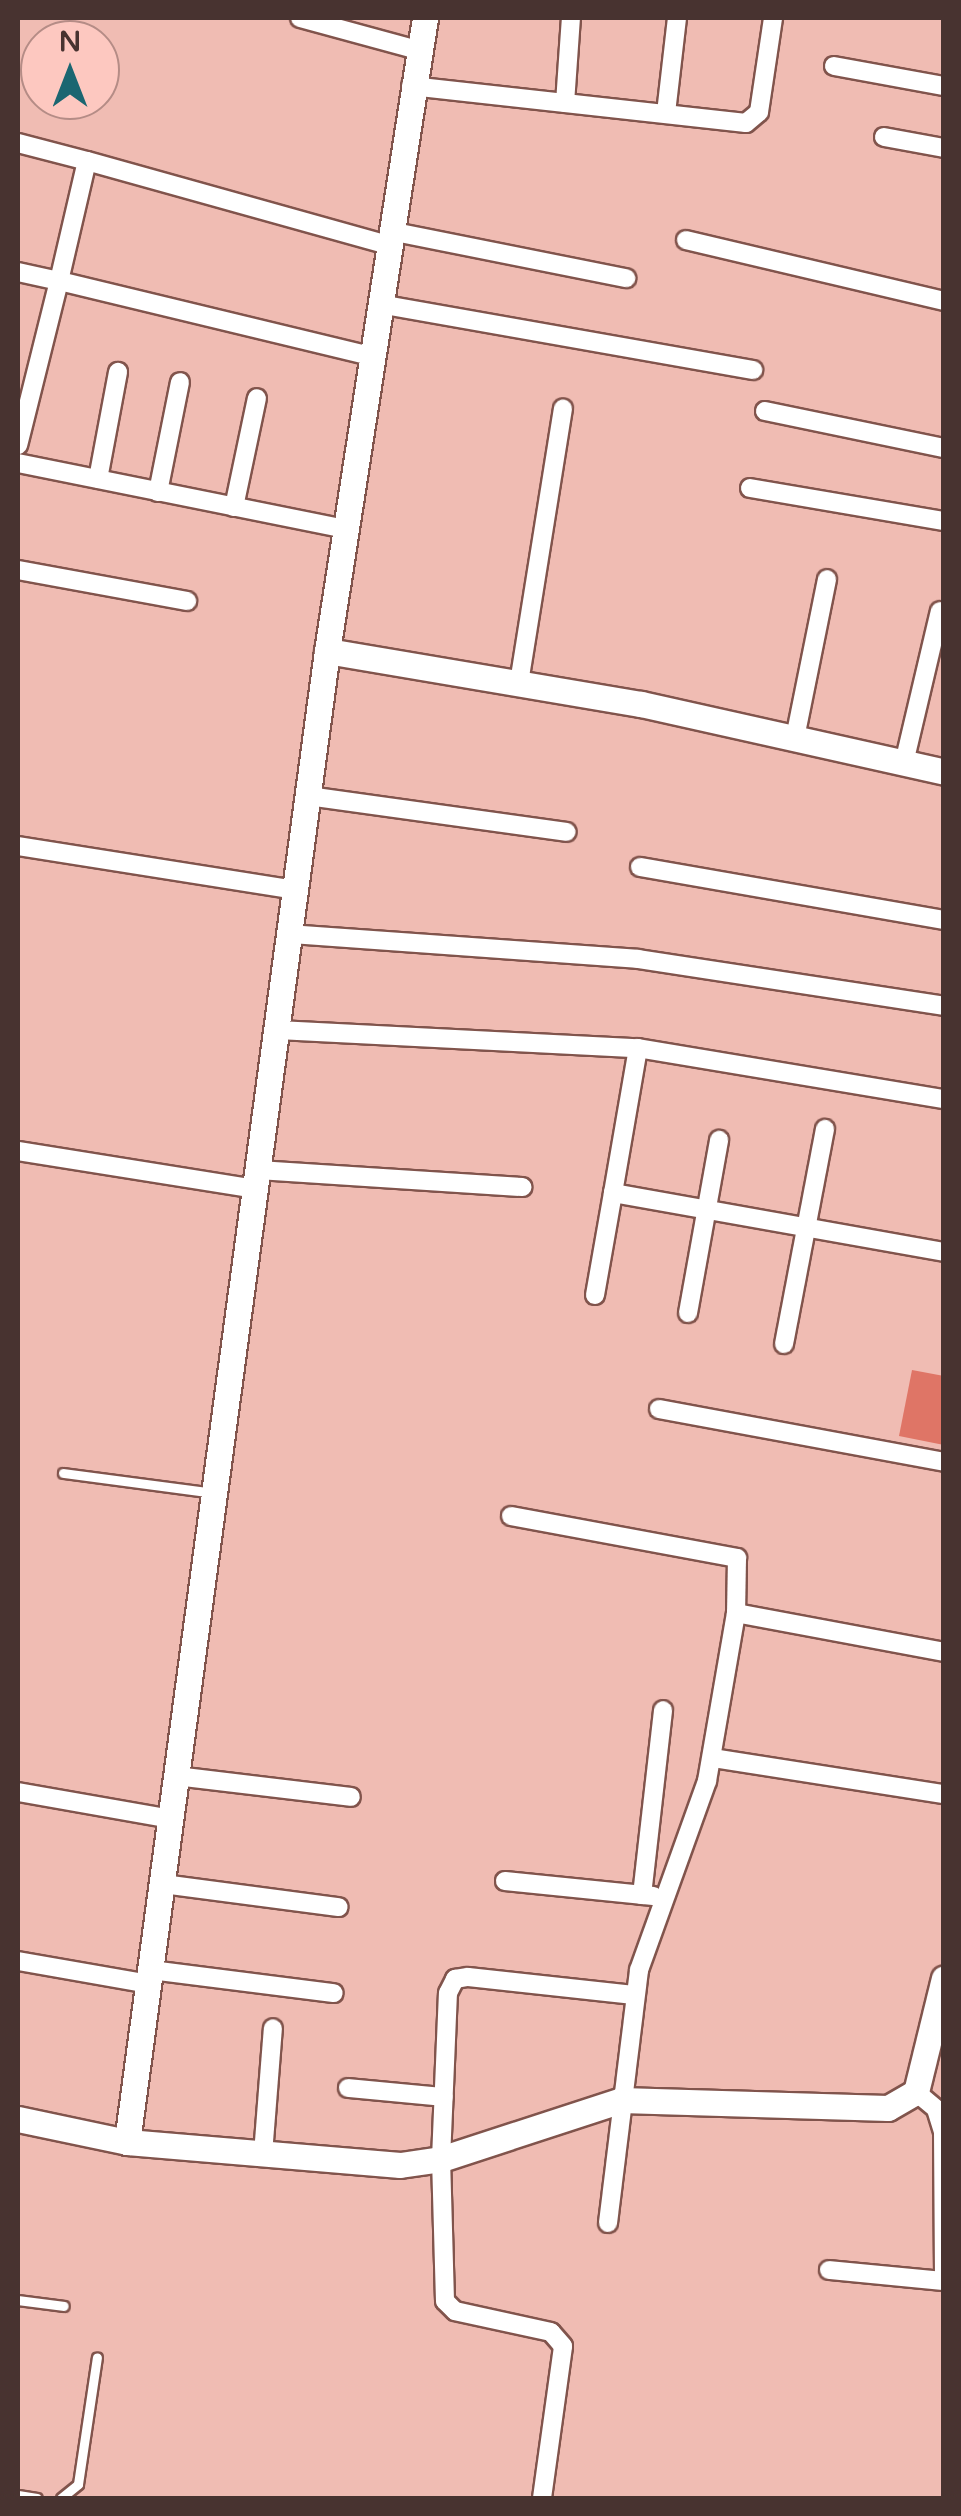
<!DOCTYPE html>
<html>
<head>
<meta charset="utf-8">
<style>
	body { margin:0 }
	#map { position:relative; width:961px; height:2516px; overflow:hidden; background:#f0bcb3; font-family:"Varela Round",sans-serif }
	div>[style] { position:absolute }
	.building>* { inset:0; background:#df7566 }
	.roads { filter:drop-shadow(2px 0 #81544c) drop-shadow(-2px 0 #81544c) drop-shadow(0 2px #81544c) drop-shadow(0 -2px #81544c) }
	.lane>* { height:9px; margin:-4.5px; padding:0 4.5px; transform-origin:4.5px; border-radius:4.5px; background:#fff }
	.street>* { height:18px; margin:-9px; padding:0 9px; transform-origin:9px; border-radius:9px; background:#fff }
	.secondary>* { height:25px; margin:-12.5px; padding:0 12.5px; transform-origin:12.5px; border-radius:12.5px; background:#fff }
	span { translate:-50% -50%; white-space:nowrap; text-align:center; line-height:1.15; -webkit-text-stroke:9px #fdc8c0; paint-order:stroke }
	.frame { position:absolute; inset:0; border:20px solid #483330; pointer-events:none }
	.north { position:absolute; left:20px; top:20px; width:100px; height:100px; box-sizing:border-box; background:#fdc8c0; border:2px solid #b58c86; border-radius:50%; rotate:0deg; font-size:28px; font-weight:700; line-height:40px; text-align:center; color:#483330 }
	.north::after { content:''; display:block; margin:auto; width:35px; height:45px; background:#1b6671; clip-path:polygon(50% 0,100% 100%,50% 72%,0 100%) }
</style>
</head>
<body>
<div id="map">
	<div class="building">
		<i style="clip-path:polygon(912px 1370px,944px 1376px,944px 1445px,899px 1436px)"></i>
	</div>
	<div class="roads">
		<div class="lane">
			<i style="left:63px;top:1473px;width:152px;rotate:7.5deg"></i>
			<i style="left:18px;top:2300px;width:46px;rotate:7.4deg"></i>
			<i style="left:18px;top:2495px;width:19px;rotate:9deg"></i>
			<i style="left:61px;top:2498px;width:22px;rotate:-39deg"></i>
			<i style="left:78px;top:2484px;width:128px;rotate:-81.5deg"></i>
		</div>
		<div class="street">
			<i style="left:300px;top:18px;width:122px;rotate:15.2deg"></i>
			<i style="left:834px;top:66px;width:112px;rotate:10.3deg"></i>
			<i style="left:411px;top:86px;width:337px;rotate:6.3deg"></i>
			<i style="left:746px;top:123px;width:17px;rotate:-40deg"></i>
			<i style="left:759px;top:112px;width:95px;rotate:-81.5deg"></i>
			<i style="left:565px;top:103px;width:85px;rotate:-86deg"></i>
			<i style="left:666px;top:113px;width:96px;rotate:-83.4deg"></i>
			<i style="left:884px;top:137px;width:61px;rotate:10.4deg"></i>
			<i style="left:18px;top:143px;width:71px;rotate:14.6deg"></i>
			<i style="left:390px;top:231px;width:241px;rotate:11.3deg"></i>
			<i style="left:686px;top:240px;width:265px;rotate:13.3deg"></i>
			<i style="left:18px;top:272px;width:42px;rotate:12.4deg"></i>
			<i style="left:59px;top:281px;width:169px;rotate:104deg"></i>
			<i style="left:379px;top:304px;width:380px;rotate:10deg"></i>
			<i style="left:370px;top:356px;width:320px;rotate:-166.4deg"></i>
			<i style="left:59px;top:281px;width:123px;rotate:-76.9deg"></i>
			<i style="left:87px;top:161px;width:313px;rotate:15.6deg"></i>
			<i style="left:765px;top:411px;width:183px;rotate:11.7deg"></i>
			<i style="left:18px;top:463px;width:334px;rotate:11.4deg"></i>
			<i style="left:98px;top:479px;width:109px;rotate:-79.4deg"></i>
			<i style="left:750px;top:488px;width:197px;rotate:9.7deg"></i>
			<i style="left:158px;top:492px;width:112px;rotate:-78.7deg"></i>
			<i style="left:234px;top:507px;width:111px;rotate:-78.1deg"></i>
			<i style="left:18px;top:570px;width:172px;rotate:10.4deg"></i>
			<i style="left:519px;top:683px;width:278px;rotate:-80.9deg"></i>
			<i style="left:795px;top:738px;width:162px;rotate:-78.6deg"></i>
			<i style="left:904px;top:763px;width:156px;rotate:-76.7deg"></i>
			<i style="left:308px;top:796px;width:261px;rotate:7.9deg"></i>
			<i style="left:18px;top:846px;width:281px;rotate:9deg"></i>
			<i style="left:640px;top:867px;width:309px;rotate:9.9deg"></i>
			<i style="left:290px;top:934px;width:349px;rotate:4.1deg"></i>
			<i style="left:638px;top:959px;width:310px;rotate:8.7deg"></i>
			<i style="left:277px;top:1030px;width:361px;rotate:2.9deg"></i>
			<i style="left:638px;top:1048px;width:310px;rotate:9.5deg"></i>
			<i style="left:18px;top:1151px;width:240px;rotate:9.1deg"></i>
			<i style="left:258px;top:1170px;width:265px;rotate:3.7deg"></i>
			<i style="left:613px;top:1193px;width:147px;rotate:-80.2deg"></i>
			<i style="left:595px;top:1295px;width:104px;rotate:-80deg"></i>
			<i style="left:613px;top:1193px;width:336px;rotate:10.1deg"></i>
			<i style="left:688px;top:1313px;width:176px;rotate:-79.8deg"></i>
			<i style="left:784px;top:1344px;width:219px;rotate:-79.2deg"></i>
			<i style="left:659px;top:1409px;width:290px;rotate:10.5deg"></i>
			<i style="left:511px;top:1516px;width:230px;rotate:10.5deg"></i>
			<i style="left:737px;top:1558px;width:55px;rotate:91deg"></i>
			<i style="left:713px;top:1758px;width:234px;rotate:8.9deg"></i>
			<i style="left:176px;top:1776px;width:176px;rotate:6.8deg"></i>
			<i style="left:18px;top:1792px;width:155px;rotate:10deg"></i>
			<i style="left:505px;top:1881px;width:149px;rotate:5.8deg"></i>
			<i style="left:163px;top:1884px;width:177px;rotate:7.5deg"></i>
			<i style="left:642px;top:1895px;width:186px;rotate:-83.5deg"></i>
			<i style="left:18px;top:1961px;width:134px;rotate:9.9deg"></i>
			<i style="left:151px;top:1970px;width:184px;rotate:7.2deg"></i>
			<i style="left:348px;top:2088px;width:96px;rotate:5.4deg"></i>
			<i style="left:916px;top:2092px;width:26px;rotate:40deg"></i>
			<i style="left:936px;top:2109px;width:24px;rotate:73deg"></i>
			<i style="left:943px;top:2132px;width:141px;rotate:89.6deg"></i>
			<i style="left:263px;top:2154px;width:126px;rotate:-85.5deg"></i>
			<i style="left:608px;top:2223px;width:255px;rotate:-83deg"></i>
			<i style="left:639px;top:1970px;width:201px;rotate:-70.2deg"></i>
			<i style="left:707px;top:1781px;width:170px;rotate:-80.2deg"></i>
			<i style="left:736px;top:1613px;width:212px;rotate:10.6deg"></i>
			<i style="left:829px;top:2270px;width:116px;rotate:5.5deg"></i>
			<i style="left:542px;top:2498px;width:153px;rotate:-82.1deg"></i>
			<i style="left:563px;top:2346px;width:18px;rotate:-131deg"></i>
			<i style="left:551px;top:2332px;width:98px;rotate:-167.7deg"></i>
			<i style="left:455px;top:2311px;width:14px;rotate:-135deg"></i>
			<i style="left:445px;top:2301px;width:142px;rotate:-91.6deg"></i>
			<i style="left:441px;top:2159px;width:166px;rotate:-87.6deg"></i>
			<i style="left:448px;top:1993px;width:16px;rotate:-63deg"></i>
			<i style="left:455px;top:1979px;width:13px;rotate:-9deg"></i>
			<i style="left:468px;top:1977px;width:167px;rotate:6.2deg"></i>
		</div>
		<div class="secondary">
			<i style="left:327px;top:651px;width:318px;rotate:9.6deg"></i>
			<i style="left:641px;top:704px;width:311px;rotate:12.6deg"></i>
			<i style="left:18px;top:2119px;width:111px;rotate:11.9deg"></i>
			<i style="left:127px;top:2142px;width:274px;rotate:4.8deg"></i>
			<i style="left:400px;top:2165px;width:41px;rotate:-8.3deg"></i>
			<i style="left:441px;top:2159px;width:189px;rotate:-18.1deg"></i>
			<i style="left:621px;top:2100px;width:267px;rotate:1.7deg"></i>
			<i style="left:888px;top:2108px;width:32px;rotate:-30deg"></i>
			<i style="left:916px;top:2092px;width:117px;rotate:-76.2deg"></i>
			<i style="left:127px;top:2142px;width:1504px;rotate:-82.36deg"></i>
			<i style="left:327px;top:651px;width:641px;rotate:-81.2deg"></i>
		</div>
	</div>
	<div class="frame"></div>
	<div class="north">N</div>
</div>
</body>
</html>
